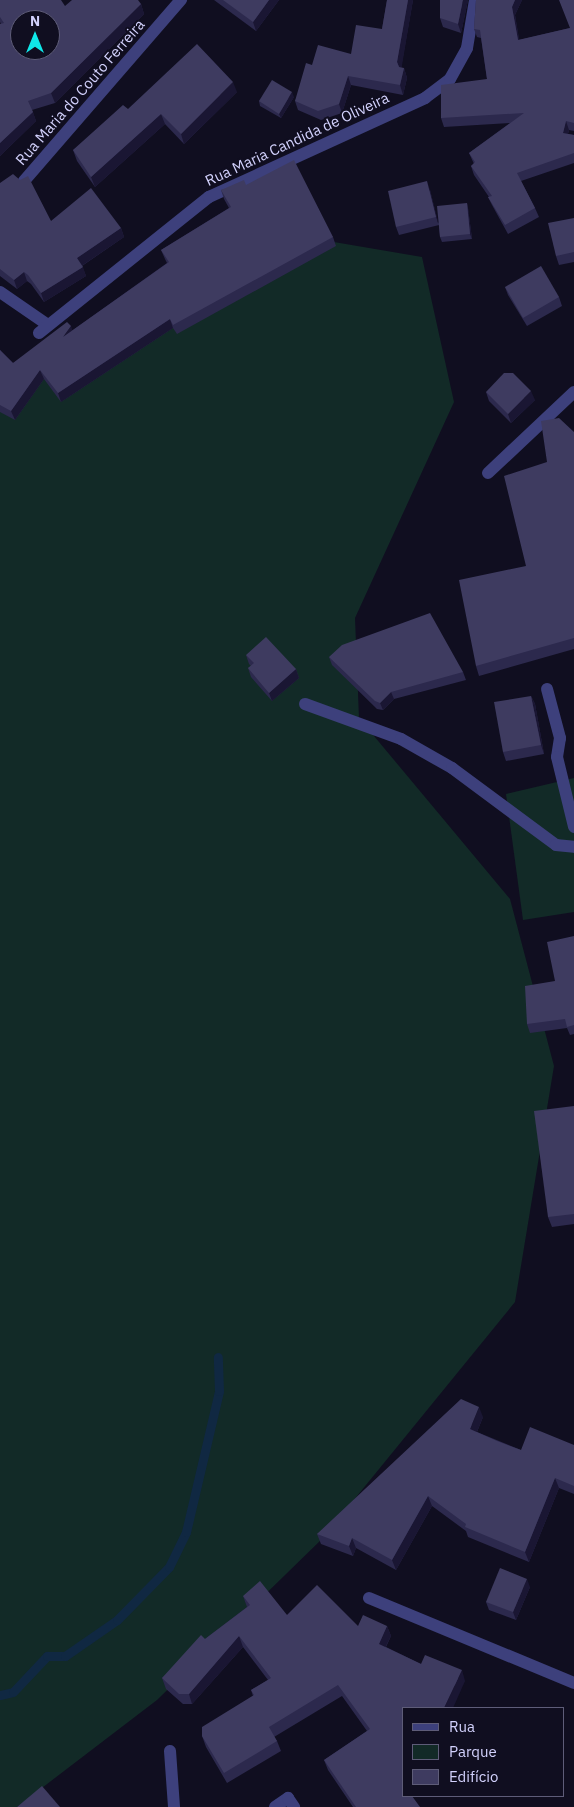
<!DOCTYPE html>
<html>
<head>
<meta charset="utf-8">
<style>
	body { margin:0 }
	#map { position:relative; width:574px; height:1807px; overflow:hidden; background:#100e20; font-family:"IBM Plex Sans",sans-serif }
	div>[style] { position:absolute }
	.green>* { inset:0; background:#122a27 }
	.stream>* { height:9px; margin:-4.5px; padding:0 4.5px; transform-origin:4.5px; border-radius:4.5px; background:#102842 }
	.lane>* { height:12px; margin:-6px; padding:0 6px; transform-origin:6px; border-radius:6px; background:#3d407c }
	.street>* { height:12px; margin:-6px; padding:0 6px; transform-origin:6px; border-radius:6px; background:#3d407c }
	.wall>* { inset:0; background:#2c294d }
	.shaded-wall>* { inset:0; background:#1a1633 }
	.building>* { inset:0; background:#3e3b60 }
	span { translate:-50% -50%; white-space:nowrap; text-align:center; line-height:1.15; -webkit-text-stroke:4px #100e20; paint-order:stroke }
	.street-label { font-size:15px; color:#d2d1fc }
	.legend { position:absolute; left:402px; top:1707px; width:162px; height:90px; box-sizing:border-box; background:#100e20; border:1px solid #5e5c78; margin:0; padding:6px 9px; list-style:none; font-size:15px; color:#d2d1fc }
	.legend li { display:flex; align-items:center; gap:10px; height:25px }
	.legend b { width:25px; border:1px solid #5e5c78 }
	.north { position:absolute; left:10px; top:10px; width:50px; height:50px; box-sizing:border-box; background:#100e20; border:1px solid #5e5c78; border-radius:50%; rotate:0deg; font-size:14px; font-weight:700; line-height:20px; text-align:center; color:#d2d1fc }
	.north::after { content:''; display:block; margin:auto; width:18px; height:22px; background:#0fe7e9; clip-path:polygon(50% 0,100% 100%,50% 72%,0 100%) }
</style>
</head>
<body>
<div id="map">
	<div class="green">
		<i style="clip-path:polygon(328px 241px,422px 257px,454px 402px,355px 618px,359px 718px,510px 899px,554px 1066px,515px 1302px,322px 1539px,157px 1700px,17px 1807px,0 1807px,0 376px)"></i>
		<i style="clip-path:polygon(574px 778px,574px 912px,523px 920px,506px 794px)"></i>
	</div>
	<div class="stream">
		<i style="left:0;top:1695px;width:13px;rotate:-13deg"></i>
		<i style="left:13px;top:1692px;width:50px;rotate:-46.6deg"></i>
		<i style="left:47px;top:1656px;width:18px"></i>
		<i style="left:65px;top:1656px;width:63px;rotate:-34.7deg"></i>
		<i style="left:117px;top:1620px;width:74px;rotate:-45.5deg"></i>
		<i style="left:169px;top:1567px;width:39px;rotate:-64deg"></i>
		<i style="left:186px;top:1532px;width:145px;rotate:-76.8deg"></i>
		<i style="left:219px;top:1391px;width:34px;rotate:-92deg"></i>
	</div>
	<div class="lane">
		<i style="left:547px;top:689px;width:51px;rotate:75.1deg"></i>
		<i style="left:560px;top:738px;width:19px;rotate:99deg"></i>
		<i style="left:557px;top:757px;width:72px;rotate:76.3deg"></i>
		<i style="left:305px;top:704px;width:102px;rotate:20deg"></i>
		<i style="left:401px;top:739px;width:59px;rotate:29.6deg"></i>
		<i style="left:452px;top:768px;width:129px;rotate:36.5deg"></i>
		<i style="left:556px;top:845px;width:18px;rotate:6deg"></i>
	</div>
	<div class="street">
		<i style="left:24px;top:181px;width:240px;rotate:-49.1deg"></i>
		<i style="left:0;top:292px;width:58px;rotate:34.5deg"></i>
		<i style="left:39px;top:333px;width:218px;rotate:-38.7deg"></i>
		<i style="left:209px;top:197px;width:238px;rotate:-24.6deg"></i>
		<i style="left:425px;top:98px;width:31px;rotate:-37deg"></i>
		<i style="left:450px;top:79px;width:35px;rotate:-61deg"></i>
		<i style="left:467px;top:48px;width:49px;rotate:-80.5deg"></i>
		<i style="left:488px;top:473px;width:118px;rotate:-43.3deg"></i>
		<i style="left:369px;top:1598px;width:222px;rotate:22.5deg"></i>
		<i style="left:170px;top:1751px;width:56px;rotate:85.9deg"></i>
		<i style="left:275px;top:1807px;width:16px;rotate:-35deg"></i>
		<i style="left:288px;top:1798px;width:11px;rotate:56deg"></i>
	</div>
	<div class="wall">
		<i style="clip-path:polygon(0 0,65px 6px,141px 4px,144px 14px,55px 103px,32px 110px,36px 121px,0 156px,0 24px,1px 24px,0 22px)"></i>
		<i style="clip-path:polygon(214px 0,279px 0,256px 31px)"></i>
		<i style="clip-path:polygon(387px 0,413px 0,401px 68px,404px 68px,407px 78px,403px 95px,351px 85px,342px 113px,321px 120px,298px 110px,295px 101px,312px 65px,351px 54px,382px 29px)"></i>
		<i style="clip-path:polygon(468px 0,461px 33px,443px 27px,440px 18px)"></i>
		<i style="clip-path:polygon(476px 0,522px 0,515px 15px,519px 40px,570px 28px,574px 0,574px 131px,569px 130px,568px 134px,574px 135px,574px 163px,521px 181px,535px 208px,539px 217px,508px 234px,492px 205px,488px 197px,489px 197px,474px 175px,471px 166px,474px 164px,469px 153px,510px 123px,444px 127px,441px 118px,487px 79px,481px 38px,477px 37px,474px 29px)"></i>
		<i style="clip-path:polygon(237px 92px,184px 144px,165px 124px,95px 187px,77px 161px,73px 150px,128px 109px)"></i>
		<i style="clip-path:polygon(294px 97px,281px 118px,260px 106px,259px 101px)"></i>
		<i style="clip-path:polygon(0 183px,51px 221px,121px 228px,124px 237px,82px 266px,86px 276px,44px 302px,31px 284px,27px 281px,17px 289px,0 276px)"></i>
		<i style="clip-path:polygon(246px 185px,333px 237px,336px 246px,177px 334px,173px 328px,61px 402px,44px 379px,15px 420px,0 412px,0 350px,13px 363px,73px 330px,167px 263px,165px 259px,161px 250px,229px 208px,224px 199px,221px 190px)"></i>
		<i style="clip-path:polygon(430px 190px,438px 223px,467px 203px,468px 208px,472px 239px,442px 242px,440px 237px,439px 225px,399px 235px,396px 227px)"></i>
		<i style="clip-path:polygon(574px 218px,574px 262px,559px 265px,556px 256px)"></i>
		<i style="clip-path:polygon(505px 287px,559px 297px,562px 306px,527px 326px,508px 295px)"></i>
		<i style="clip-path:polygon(486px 392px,535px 400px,511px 423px,489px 401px)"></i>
		<i style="clip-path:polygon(574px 432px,574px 649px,479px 676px,476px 666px,526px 566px,547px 462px)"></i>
		<i style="clip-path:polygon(246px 655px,296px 669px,299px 678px,272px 701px,251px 677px,248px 668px,251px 666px,249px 664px)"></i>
		<i style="clip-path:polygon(329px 657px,463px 672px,466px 680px,394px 699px,383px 710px,377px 709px,332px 665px)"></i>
		<i style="clip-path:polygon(531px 696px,535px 704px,544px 754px,506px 761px,503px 752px)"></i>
		<i style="clip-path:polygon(574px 936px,574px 1034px,570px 1035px,567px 1028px,530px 1033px,527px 1024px,555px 981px)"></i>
		<i style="clip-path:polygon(574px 1106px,574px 1224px,552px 1227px,548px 1217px)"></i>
		<i style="clip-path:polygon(483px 1417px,477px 1432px,521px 1450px,574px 1445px,574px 1494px,559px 1488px,529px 1562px,468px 1537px,466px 1531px,432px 1506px,396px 1570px,356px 1548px,353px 1556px,321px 1544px,317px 1534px)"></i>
		<i style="clip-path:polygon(530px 1587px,516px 1620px,489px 1610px,486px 1602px)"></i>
		<i style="clip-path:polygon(243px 1596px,287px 1615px,358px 1626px,387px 1626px,391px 1636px,386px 1647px,421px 1664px,465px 1681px,403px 1708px,403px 1796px,420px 1807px,353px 1807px,328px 1770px,324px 1760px,367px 1731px,342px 1696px,274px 1737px,277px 1741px,281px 1751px,227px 1783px,206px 1747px,202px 1736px,253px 1696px,251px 1690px,268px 1680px,243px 1647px,192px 1704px,183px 1704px,166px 1689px,162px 1678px,205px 1639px,247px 1607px)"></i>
	</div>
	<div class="shaded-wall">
		<i style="clip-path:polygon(269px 0,279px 0,256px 31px,253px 22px)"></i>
		<i style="clip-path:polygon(408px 0,413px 0,401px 71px,397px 62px)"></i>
		<i style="clip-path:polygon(463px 0,468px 0,461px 33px,458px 24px)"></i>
		<i style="clip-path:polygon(515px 0,522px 0,515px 15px,521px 49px,518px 40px,512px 7px)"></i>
		<i style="clip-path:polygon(141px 4px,144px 14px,55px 103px,51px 93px)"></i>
		<i style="clip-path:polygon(404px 68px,407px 78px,403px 95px,400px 85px)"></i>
		<i style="clip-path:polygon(348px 76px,351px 85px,342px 113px,339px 104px)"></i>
		<i style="clip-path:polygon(233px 82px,237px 92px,184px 144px,181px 134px)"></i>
		<i style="clip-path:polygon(292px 92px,294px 97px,281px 118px,279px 114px)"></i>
		<i style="clip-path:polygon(33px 112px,36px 121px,0 156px,0 143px)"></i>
		<i style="clip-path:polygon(161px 114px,165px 124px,95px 187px,91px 177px)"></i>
		<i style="clip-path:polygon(566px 121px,569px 130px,566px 141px,563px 133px)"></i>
		<i style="clip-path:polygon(427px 181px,430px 190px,439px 225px,436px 217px)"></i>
		<i style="clip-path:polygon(467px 203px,468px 208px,472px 239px,470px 234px)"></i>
		<i style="clip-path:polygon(121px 228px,124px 237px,80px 267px,77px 258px)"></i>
		<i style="clip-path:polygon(83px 267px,86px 276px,44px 302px,41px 293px)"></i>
		<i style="clip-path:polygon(24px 272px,27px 281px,17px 289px,14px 280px)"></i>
		<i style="clip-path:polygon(170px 319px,173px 328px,61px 402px,58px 393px)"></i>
		<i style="clip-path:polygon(71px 326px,74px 335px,63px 337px)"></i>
		<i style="clip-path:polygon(40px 370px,44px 379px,15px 420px,11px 411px)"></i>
		<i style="clip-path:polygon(531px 391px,535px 400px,511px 423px,508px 414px)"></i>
		<i style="clip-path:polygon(296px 669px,299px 678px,272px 701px,269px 693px)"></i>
		<i style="clip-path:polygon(391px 692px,394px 699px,383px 710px,380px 703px)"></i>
		<i style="clip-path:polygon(531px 696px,535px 704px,544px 754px,541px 745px)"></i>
		<i style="clip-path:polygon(479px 1407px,483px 1417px,474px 1439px,470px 1429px)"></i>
		<i style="clip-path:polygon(555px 1478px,559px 1488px,529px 1562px,525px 1552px)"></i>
		<i style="clip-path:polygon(428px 1496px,432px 1506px,396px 1570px,392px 1560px)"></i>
		<i style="clip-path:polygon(352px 1538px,356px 1548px,353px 1556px,349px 1546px)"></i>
		<i style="clip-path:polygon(527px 1579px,530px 1587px,516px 1620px,513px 1612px)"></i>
		<i style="clip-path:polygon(387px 1626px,391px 1636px,382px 1654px,379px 1644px)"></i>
		<i style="clip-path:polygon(239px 1636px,243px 1647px,192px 1704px,189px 1694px)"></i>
		<i style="clip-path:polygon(462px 1670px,465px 1681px,453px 1708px,444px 1708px)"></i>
	</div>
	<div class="building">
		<i style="clip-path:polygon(evenodd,0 0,61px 0,65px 6px,72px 0,138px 0,141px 4px,51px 93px,28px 101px,33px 112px,0 143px,0 24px,4px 23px,0 17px,0 0,20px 20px,50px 20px,50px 50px,20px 50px,20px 20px)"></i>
		<i style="clip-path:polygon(223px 0,269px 0,253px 22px)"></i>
		<i style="clip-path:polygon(387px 0,408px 0,397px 62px,399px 67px,404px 68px,400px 85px,348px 76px,339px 104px,318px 111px,295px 101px,306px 63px,312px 65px,318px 45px,351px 54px,356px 25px,382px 29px)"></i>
		<i style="clip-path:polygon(440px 0,463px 0,458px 24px,440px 18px)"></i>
		<i style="clip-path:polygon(476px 0,515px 0,512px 7px,518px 40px,570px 28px,559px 0,574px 0,574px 123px,566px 121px,563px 133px,574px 135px,574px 153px,517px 173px,535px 208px,505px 225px,488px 197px,492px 196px,471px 166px,475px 162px,469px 153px,524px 113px,441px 118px,441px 85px,487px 79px,480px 30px,474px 29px)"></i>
		<i style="clip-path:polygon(197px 44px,233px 82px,181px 134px,161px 114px,91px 177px,73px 150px,123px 105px,128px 109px)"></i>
		<i style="clip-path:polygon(272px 80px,292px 92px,279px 114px,259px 101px)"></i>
		<i style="clip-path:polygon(294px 160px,333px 237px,173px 325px,170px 319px,58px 393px,40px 370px,11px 411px,0 405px,0 350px,13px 363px,67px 322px,71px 326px,63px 337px,169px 262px,161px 250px,231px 207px,221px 190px,244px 180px,246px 185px)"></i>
		<i style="clip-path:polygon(13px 174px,20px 180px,28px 176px,51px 221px,91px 188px,121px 228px,77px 258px,83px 267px,41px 293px,28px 275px,24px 272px,14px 280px,0 269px,0 183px)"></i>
		<i style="clip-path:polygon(427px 181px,436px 217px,396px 227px,388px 191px)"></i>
		<i style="clip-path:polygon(467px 203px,470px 234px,440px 237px,437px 206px)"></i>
		<i style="clip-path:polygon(574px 218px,574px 252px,556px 256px,548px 223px)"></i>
		<i style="clip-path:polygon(541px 266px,559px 297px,523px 318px,505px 287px)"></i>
		<i style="clip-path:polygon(504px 373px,513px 373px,531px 391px,508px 414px,486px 392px)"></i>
		<i style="clip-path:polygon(559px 418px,574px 432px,574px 638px,476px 666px,459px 580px,526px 566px,504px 476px,547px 462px,541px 421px)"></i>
		<i style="clip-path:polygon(430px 613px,463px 672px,391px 692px,380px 703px,375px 701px,329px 657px,342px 645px)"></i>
		<i style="clip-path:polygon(266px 637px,296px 669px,269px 693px,248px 668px,254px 663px,246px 655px)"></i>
		<i style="clip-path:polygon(531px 696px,541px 745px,503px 752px,494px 702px)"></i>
		<i style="clip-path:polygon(574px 936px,574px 1025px,567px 1027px,565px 1019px,527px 1024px,525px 986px,555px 981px,547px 942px)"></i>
		<i style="clip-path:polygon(574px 1106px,574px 1214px,548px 1217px,534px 1111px)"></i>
		<i style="clip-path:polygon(461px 1399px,479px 1407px,470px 1429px,497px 1441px,521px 1450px,530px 1427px,574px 1445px,574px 1486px,555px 1478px,525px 1552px,465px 1527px,466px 1524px,428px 1496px,392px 1560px,352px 1538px,349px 1546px,317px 1534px)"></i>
		<i style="clip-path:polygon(500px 1568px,527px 1579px,513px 1612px,486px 1602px)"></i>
		<i style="clip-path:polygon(260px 1581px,287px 1615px,317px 1585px,358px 1626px,363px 1615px,387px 1626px,379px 1644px,421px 1664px,425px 1655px,462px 1670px,444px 1708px,403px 1708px,403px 1796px,412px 1796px,420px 1807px,356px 1807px,324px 1760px,370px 1729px,338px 1685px,269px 1727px,277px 1741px,224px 1773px,202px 1736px,202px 1727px,254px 1695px,251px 1690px,271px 1678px,239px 1636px,189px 1694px,179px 1694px,162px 1678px,201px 1635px,205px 1639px,250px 1605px,243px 1596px)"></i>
		<i style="clip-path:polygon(42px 1786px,60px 1807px,17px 1807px)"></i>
	</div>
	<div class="street-label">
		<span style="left:80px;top:92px;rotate:-49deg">Rua Maria do Couto Ferreira</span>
		<span style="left:297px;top:139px;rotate:-25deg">Rua Maria Candida de Oliveira</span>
	</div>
	<ul class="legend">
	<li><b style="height:6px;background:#3d407c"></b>Rua</li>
	<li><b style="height:14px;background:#122a27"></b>Parque</li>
	<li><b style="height:14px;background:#3e3b60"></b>Edifício</li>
	</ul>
	<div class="north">N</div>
</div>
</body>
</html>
